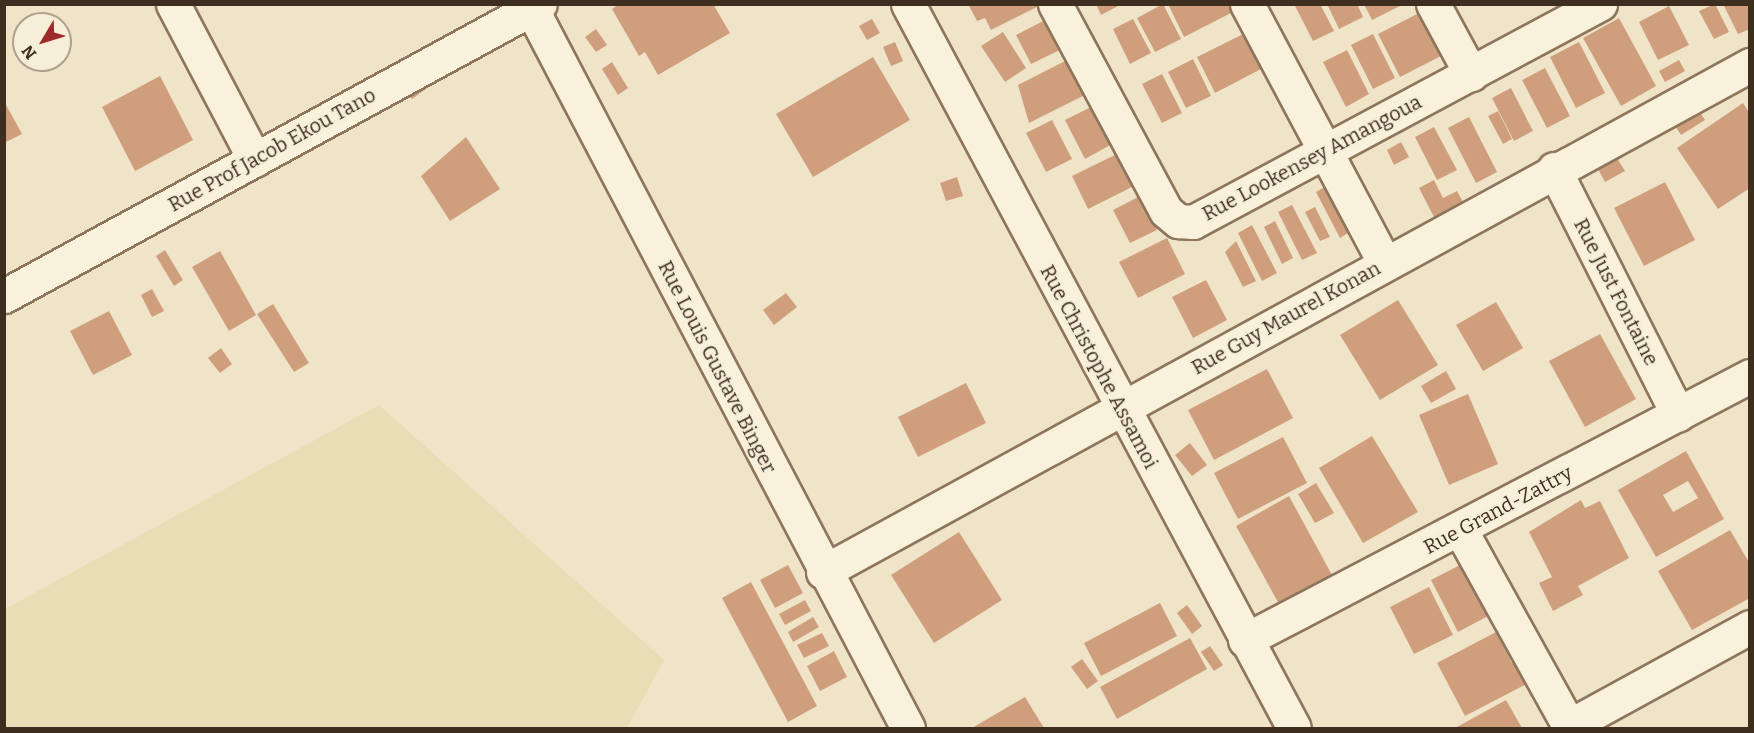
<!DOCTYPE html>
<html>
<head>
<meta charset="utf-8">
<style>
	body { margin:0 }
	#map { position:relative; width:1754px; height:733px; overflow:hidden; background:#f0e4c8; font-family:Bitter,serif }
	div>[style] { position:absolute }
	.farmland>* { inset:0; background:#e6deb5 }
	.building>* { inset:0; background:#cf9f7d }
	.roads { filter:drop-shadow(2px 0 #8d765c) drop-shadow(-2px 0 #8d765c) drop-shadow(0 2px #8d765c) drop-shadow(0 -2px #8d765c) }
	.minor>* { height:33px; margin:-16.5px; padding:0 16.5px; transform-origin:16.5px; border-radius:16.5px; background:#faf1dc }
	span { translate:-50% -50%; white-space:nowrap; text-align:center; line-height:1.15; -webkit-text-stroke:4.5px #f7eed8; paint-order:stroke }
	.street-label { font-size:20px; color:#3d2e20 }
	.frame { position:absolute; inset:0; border:6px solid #3d2e20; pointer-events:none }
	.north { position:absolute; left:12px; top:12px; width:60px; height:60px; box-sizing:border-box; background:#f7eed8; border:2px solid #ada18e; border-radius:50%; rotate:232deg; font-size:16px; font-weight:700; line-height:24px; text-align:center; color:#3d2e20 }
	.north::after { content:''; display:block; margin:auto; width:21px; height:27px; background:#9e2a2b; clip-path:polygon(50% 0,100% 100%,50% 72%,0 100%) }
</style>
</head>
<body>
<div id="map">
	<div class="farmland">
		<i style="clip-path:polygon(379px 405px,664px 660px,627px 728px,5px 728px,5px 609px)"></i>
	</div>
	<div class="building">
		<i style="clip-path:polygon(619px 4px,713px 4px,730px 33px,658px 75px,645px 52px,639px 56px,612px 9px)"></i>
		<i style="clip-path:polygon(968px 4px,1043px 4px,991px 30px,985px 18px,977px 21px)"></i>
		<i style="clip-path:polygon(1096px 4px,1122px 4px,1101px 15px)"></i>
		<i style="clip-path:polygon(1163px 4px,1181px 39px,1155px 52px,1137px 18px)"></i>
		<i style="clip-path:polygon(1168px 4px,1229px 4px,1233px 12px,1184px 37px)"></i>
		<i style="clip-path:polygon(1294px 4px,1320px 4px,1334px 31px,1313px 41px)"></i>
		<i style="clip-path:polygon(1327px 4px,1357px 4px,1363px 17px,1339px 29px)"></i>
		<i style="clip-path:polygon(1364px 4px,1404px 4px,1372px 20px)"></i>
		<i style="clip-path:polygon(1715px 4px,1729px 32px,1714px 39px,1699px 11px)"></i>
		<i style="clip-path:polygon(1723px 4px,1750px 4px,1750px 29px,1738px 34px)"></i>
		<i style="clip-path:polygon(1669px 6px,1689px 45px,1658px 60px,1639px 22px)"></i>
		<i style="clip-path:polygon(1425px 10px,1447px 53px,1400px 77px,1378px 34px)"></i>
		<i style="clip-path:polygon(1049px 18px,1064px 48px,1031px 64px,1016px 35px)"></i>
		<i style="clip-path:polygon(1619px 18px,1656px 86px,1621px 106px,1583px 38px)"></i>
		<i style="clip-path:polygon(872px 19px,880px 33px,867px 40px,859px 26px)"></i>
		<i style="clip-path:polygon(1133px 19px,1151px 53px,1130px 64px,1113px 29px)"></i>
		<i style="clip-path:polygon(596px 29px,607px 45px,596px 52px,585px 37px)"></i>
		<i style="clip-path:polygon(1003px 32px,1026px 68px,1005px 82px,981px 46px)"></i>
		<i style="clip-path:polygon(1247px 32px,1265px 67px,1215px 93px,1197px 57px)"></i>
		<i style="clip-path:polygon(1373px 34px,1395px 78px,1373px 89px,1351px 45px)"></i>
		<i style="clip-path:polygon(895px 42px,903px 61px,891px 66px,883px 47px)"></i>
		<i style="clip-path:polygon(1579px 42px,1605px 93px,1576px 108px,1550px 57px)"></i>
		<i style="clip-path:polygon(1347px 50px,1369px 94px,1346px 107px,1323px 62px)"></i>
		<i style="clip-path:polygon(873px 57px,910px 120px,813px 177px,776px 114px)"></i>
		<i style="clip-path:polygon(1193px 59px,1211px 96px,1186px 108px,1168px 72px)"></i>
		<i style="clip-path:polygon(1067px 60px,1085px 95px,1029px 123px,1018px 85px)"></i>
		<i style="clip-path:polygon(1679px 60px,1685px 71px,1665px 82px,1659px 71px)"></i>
		<i style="clip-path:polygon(612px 62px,628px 88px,618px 95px,602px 69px)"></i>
		<i style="clip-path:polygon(1545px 68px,1570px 116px,1547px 128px,1522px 80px)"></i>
		<i style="clip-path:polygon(1162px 74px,1182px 113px,1162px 123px,1142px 84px)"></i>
		<i style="clip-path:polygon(417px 75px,427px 88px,412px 99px,402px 86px)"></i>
		<i style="clip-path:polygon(160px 76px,193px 140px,135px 171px,102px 107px)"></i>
		<i style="clip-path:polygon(1511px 88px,1533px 131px,1514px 141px,1492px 98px)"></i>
		<i style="clip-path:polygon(4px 101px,22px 134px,4px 143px)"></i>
		<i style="clip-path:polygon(1743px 103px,1750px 114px,1750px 188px,1718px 209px,1677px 148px)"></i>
		<i style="clip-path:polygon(1095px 105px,1114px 143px,1085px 159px,1065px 120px)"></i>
		<i style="clip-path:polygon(1696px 106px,1705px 120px,1681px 135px,1672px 121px)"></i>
		<i style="clip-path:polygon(1498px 111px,1512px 139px,1503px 144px,1488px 116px)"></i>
		<i style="clip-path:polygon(1469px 117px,1497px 172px,1476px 183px,1448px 128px)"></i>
		<i style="clip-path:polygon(1052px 120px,1072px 159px,1046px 172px,1026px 133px)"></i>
		<i style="clip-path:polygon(1434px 127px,1457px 170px,1437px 180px,1415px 137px)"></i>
		<i style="clip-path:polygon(466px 137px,500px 189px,450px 221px,421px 176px)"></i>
		<i style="clip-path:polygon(1401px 142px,1409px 157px,1394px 165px,1387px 150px)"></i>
		<i style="clip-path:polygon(1125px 150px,1142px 182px,1088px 209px,1072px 176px)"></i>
		<i style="clip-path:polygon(1617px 158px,1625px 171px,1605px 182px,1598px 169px)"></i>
		<i style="clip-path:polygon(957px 177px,963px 196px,946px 201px,940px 183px)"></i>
		<i style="clip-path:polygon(1434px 180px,1443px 198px,1457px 191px,1463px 202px,1434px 217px,1419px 188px)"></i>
		<i style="clip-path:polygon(1665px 182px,1695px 240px,1644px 266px,1614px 208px)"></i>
		<i style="clip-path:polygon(1330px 184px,1353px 230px,1340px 238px,1316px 192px)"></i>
		<i style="clip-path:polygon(1140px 196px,1157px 230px,1130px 243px,1113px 210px)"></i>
		<i style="clip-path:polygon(1292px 205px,1317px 253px,1302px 260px,1278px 212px)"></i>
		<i style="clip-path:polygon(1315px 207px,1330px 237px,1320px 241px,1305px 212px)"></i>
		<i style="clip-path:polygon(1275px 221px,1293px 258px,1282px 264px,1264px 227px)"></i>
		<i style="clip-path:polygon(1252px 225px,1277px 273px,1262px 281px,1238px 233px)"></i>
		<i style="clip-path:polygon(1167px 238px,1185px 274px,1138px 298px,1119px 262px)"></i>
		<i style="clip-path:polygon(1236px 241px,1256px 281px,1243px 287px,1225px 252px)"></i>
		<i style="clip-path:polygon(165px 250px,183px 280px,174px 286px,156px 256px)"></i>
		<i style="clip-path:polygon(220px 251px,256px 315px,229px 331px,192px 267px)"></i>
		<i style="clip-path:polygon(1206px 280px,1227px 320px,1193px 338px,1172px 297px)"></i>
		<i style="clip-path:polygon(152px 289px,164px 311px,152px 317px,141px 295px)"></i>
		<i style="clip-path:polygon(786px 293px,797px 307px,774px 325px,763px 310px)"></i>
		<i style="clip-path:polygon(1398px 300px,1438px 365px,1380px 400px,1340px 335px)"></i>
		<i style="clip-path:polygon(1496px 302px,1523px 348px,1483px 371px,1456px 325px)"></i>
		<i style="clip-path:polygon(273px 304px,309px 363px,294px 372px,257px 314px)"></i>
		<i style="clip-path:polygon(109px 311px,132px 355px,93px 375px,70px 331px)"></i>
		<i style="clip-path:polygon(1600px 334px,1636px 399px,1585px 427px,1549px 361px)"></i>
		<i style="clip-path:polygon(221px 348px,232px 364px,220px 373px,208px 358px)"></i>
		<i style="clip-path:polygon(1267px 369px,1293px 418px,1214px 460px,1188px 410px)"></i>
		<i style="clip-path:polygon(1446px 371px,1456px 389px,1431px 403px,1421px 386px)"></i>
		<i style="clip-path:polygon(966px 383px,986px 423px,918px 457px,898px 417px)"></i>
		<i style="clip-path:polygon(1468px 394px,1498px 464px,1449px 485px,1419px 415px)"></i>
		<i style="clip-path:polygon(1372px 436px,1418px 512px,1363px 543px,1319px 468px)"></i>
		<i style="clip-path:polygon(1283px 437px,1307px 483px,1238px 519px,1214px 473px)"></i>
		<i style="clip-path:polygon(1190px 443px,1207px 465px,1192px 476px,1175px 455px)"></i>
		<i style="clip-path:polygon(evenodd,1686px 451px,1724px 519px,1656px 557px,1618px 490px,1686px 451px,1688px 481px,1698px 498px,1673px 512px,1663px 495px,1688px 481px)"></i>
		<i style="clip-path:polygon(1316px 483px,1334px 513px,1315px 523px,1298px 494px)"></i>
		<i style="clip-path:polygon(1289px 496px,1332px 575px,1279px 604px,1236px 526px)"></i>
		<i style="clip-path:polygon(1581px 500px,1585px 508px,1600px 501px,1629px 558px,1578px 586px,1583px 595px,1553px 611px,1539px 583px,1552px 577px,1529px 532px)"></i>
		<i style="clip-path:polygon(1730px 530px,1750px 564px,1750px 598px,1692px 630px,1658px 571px)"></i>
		<i style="clip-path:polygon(959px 532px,1002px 600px,934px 643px,891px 575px)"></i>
		<i style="clip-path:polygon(1462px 564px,1488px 616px,1458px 632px,1431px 580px)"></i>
		<i style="clip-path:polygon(788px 565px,803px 593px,775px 608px,760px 580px)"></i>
		<i style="clip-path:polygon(751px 582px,817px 706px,788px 722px,722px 598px)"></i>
		<i style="clip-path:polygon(1429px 587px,1453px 635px,1414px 654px,1390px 607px)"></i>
		<i style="clip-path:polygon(805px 600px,811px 611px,785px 625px,779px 614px)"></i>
		<i style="clip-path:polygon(1160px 603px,1177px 636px,1101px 676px,1084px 643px)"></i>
		<i style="clip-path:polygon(1187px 605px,1202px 626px,1192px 634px,1177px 613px)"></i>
		<i style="clip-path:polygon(813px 617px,819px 627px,793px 642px,788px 632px)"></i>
		<i style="clip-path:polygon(1496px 632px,1512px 663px,1525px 656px,1536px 679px,1465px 716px,1437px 663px)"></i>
		<i style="clip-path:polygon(822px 633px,829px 646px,804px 658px,797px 645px)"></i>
		<i style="clip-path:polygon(1190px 638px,1207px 669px,1117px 719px,1100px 687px)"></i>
		<i style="clip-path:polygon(1210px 646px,1223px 665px,1214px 671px,1201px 652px)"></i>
		<i style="clip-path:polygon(834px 651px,847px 677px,820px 691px,807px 666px)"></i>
		<i style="clip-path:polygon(1082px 659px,1098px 681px,1087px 689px,1071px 667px)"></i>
		<i style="clip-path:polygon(1025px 697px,1044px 728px,972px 728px)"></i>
		<i style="clip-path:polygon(1506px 700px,1522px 728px,1455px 728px)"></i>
	</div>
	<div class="roads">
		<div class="minor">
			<i style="left:173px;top:4px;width:176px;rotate:62.3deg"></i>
			<i style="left:529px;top:4px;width:817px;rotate:62.37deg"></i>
			<i style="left:908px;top:4px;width:820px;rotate:61.94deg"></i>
			<i style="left:1055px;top:4px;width:235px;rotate:61.8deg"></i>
			<i style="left:1166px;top:211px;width:16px;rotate:40deg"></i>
			<i style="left:1178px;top:221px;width:15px;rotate:4deg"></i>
			<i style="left:1193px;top:222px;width:462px;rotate:-28.2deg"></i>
			<i style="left:1247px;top:4px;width:293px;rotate:62deg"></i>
			<i style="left:1433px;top:4px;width:80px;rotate:61.5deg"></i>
			<i style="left:1554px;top:169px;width:275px;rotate:63.2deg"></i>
			<i style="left:4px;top:296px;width:610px;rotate:-28.58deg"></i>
			<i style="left:1461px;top:531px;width:225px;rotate:61deg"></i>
			<i style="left:823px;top:572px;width:1057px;rotate:-28.68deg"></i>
			<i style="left:1245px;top:640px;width:570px;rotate:-27.6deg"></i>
			<i style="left:1569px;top:726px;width:206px;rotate:-28.7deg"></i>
		</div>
	</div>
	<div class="street-label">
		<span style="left:272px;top:150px;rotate:-29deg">Rue Prof Jacob Ekou Tano</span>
		<span style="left:1312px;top:158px;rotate:-28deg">Rue Lookensey Amangoua</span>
		<span style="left:1616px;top:292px;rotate:63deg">Rue Just Fontaine</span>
		<span style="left:1286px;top:318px;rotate:-29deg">Rue Guy Maurel Konan</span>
		<span style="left:717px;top:367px;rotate:63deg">Rue Louis Gustave Binger</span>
		<span style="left:1099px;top:367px;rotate:62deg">Rue Christophe Assamoi</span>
		<span style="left:1498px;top:510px;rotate:-28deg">Rue Grand-Zattry</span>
	</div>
	<div class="frame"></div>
	<div class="north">N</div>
</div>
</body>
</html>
